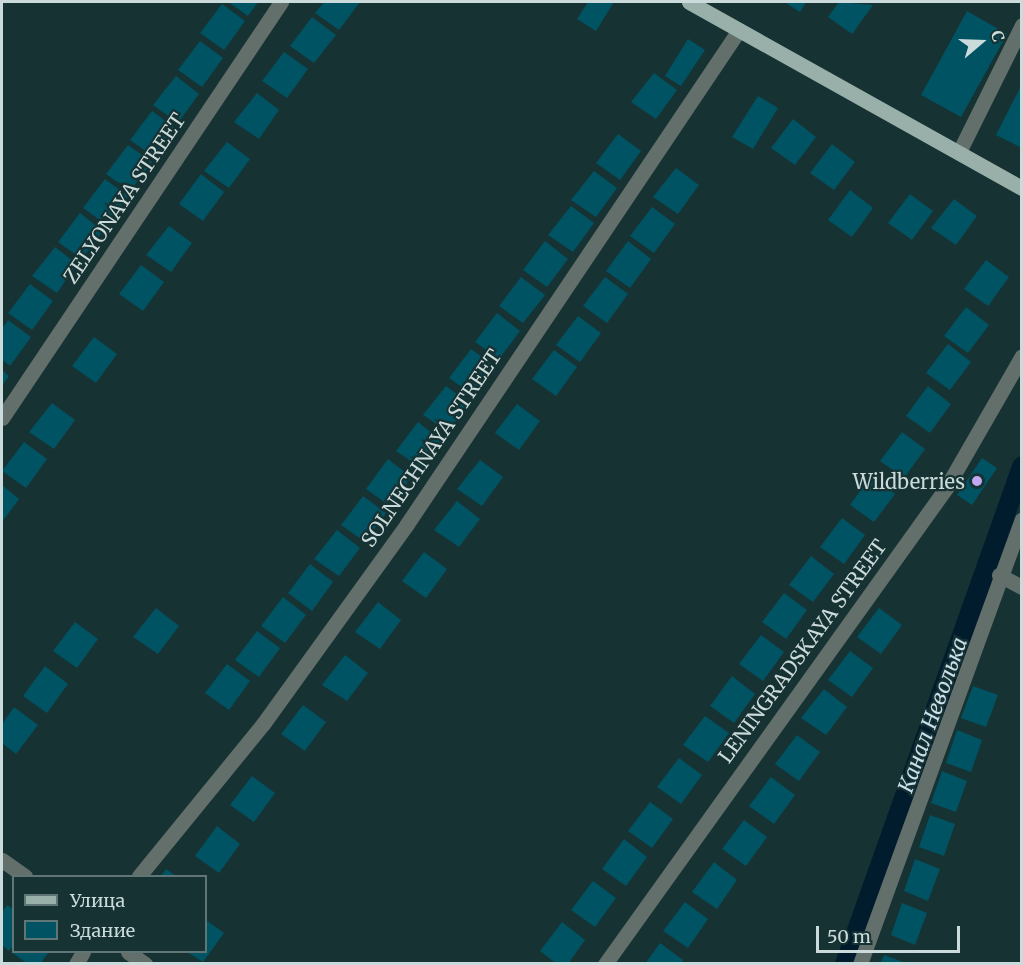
<!DOCTYPE html>
<html>
<head>
<meta charset="utf-8">
<style>
	body { margin:0 }
	#map { position:relative; width:1023px; height:965px; overflow:hidden; background:#173233; font-family:Merriweather,serif }
	div>[style] { position:absolute }
	.canal>* { height:20px; margin:-10px; padding:0 10px; transform-origin:10px; border-radius:10px; background:#001c2d }
	.building>* { inset:0; background:#005363 }
	.minor>* { height:15px; margin:-7.5px; padding:0 7.5px; transform-origin:7.5px; border-radius:7.5px; background:#636f6b }
	.major>* { height:15px; margin:-7.5px; padding:0 7.5px; transform-origin:7.5px; border-radius:7.5px; background:#98b0a9 }
	.dots>* { width:16px; height:16px; translate:-50% -50%; box-sizing:border-box; border:3px solid #173233; border-radius:50% }
	span { translate:-50% -50%; white-space:nowrap; text-align:center; line-height:1.15; -webkit-text-stroke:4.5px #173233; paint-order:stroke }
	.street-label { font-size:20px; color:#cbdada }
	.poi-label { font-size:20px; color:#cbdada }
	.right { translate:-100% -50%; text-align:right }
	.water-label { font-size:21px; color:#cbe0ef; font-style:italic }
	.frame { position:absolute; inset:0; border:3px solid #cbdada; pointer-events:none }
	.legend { position:absolute; left:12px; top:875px; width:195px; height:78px; box-sizing:border-box; background:#173233; border:2px solid #5f7576; margin:0; padding:8px 10px; list-style:none; font-size:18px; color:#cbdada }
	.legend li { display:flex; align-items:center; gap:12px; height:30px }
	.legend b { width:30px; border:2px solid #5f7576 }
	.north { position:absolute; left:951px; top:12px; width:60px; height:60px; -webkit-text-stroke:4px #173233; paint-order:stroke; rotate:71deg; font-size:16px; font-weight:700; line-height:24px; text-align:center; color:#cbdada }
	.north::after { content:''; display:block; margin:auto; width:21px; height:27px; background:#cbdada; clip-path:polygon(50% 0,100% 100%,50% 72%,0 100%) }
	.scale { position:absolute; left:816px; top:926px; width:144px; height:27px; box-sizing:border-box; border:3px solid #cbdada; border-top:0; padding-left:8px; font-size:18px; line-height:21px; white-space:nowrap; color:#cbdada; -webkit-text-stroke:4px #173233; paint-order:stroke }
</style>
</head>
<body>
<div id="map">
	<div class="canal">
		<i style="left:845px;top:964px;width:528px;rotate:-70.4deg"></i>
	</div>
	<div class="building">
		<i style="clip-path:polygon(228px 2px,258px 2px,248px 16px)"></i>
		<i style="clip-path:polygon(324px 2px,360px 2px,339px 30px,315px 13px)"></i>
		<i style="clip-path:polygon(588px 2px,614px 2px,596px 31px,577px 19px)"></i>
		<i style="clip-path:polygon(784px 2px,806px 2px,800px 12px)"></i>
		<i style="clip-path:polygon(839px 2px,873px 5px,852px 34px,828px 17px)"></i>
		<i style="clip-path:polygon(222px 4px,245px 21px,224px 50px,200px 33px)"></i>
		<i style="clip-path:polygon(967px 11px,1007px 34px,961px 117px,921px 95px)"></i>
		<i style="clip-path:polygon(312px 17px,336px 35px,314px 63px,290px 46px)"></i>
		<i style="clip-path:polygon(688px 39px,705px 50px,681px 86px,665px 76px)"></i>
		<i style="clip-path:polygon(200px 41px,223px 58px,202px 87px,178px 70px)"></i>
		<i style="clip-path:polygon(284px 52px,308px 69px,287px 98px,262px 81px)"></i>
		<i style="clip-path:polygon(654px 73px,677px 90px,656px 119px,631px 102px)"></i>
		<i style="clip-path:polygon(176px 76px,199px 94px,178px 123px,153px 105px)"></i>
		<i style="clip-path:polygon(1022px 84px,1022px 148px,996px 135px)"></i>
		<i style="clip-path:polygon(257px 93px,279px 110px,259px 139px,234px 122px)"></i>
		<i style="clip-path:polygon(758px 96px,778px 108px,753px 149px,732px 137px)"></i>
		<i style="clip-path:polygon(152px 111px,175px 128px,154px 157px,130px 140px)"></i>
		<i style="clip-path:polygon(793px 119px,816px 137px,795px 165px,771px 148px)"></i>
		<i style="clip-path:polygon(618px 134px,641px 151px,620px 180px,596px 163px)"></i>
		<i style="clip-path:polygon(227px 142px,250px 159px,229px 188px,204px 171px)"></i>
		<i style="clip-path:polygon(832px 144px,855px 162px,834px 190px,810px 173px)"></i>
		<i style="clip-path:polygon(128px 145px,152px 162px,130px 191px,106px 174px)"></i>
		<i style="clip-path:polygon(676px 168px,699px 185px,678px 214px,653px 197px)"></i>
		<i style="clip-path:polygon(594px 171px,617px 188px,596px 217px,571px 200px)"></i>
		<i style="clip-path:polygon(201px 174px,224px 192px,203px 221px,179px 204px)"></i>
		<i style="clip-path:polygon(105px 179px,128px 196px,107px 225px,83px 208px)"></i>
		<i style="clip-path:polygon(850px 190px,873px 208px,852px 237px,828px 220px)"></i>
		<i style="clip-path:polygon(910px 194px,933px 211px,912px 240px,888px 223px)"></i>
		<i style="clip-path:polygon(954px 199px,977px 216px,956px 245px,931px 228px)"></i>
		<i style="clip-path:polygon(571px 206px,594px 223px,573px 252px,548px 235px)"></i>
		<i style="clip-path:polygon(652px 207px,675px 224px,654px 253px,630px 236px)"></i>
		<i style="clip-path:polygon(80px 213px,103px 231px,82px 259px,58px 242px)"></i>
		<i style="clip-path:polygon(169px 226px,192px 243px,171px 272px,146px 255px)"></i>
		<i style="clip-path:polygon(545px 241px,568px 259px,547px 287px,523px 270px)"></i>
		<i style="clip-path:polygon(628px 241px,651px 259px,630px 288px,606px 271px)"></i>
		<i style="clip-path:polygon(55px 247px,77px 264px,57px 293px,32px 276px)"></i>
		<i style="clip-path:polygon(986px 260px,1009px 277px,988px 306px,964px 289px)"></i>
		<i style="clip-path:polygon(141px 265px,164px 282px,143px 311px,119px 294px)"></i>
		<i style="clip-path:polygon(521px 277px,545px 295px,523px 323px,499px 306px)"></i>
		<i style="clip-path:polygon(605px 277px,628px 294px,607px 323px,583px 306px)"></i>
		<i style="clip-path:polygon(30px 284px,53px 301px,32px 330px,8px 313px)"></i>
		<i style="clip-path:polygon(966px 307px,989px 325px,968px 353px,944px 336px)"></i>
		<i style="clip-path:polygon(497px 313px,520px 331px,499px 359px,475px 342px)"></i>
		<i style="clip-path:polygon(578px 316px,601px 333px,580px 362px,556px 345px)"></i>
		<i style="clip-path:polygon(8px 320px,31px 337px,10px 366px,2px 360px,2px 329px)"></i>
		<i style="clip-path:polygon(94px 337px,117px 354px,96px 383px,72px 366px)"></i>
		<i style="clip-path:polygon(948px 344px,971px 362px,950px 390px,926px 373px)"></i>
		<i style="clip-path:polygon(471px 349px,494px 366px,473px 395px,449px 378px)"></i>
		<i style="clip-path:polygon(554px 350px,577px 367px,556px 396px,532px 379px)"></i>
		<i style="clip-path:polygon(2px 370px,9px 376px,2px 386px)"></i>
		<i style="clip-path:polygon(446px 386px,469px 403px,448px 432px,423px 415px)"></i>
		<i style="clip-path:polygon(928px 386px,951px 404px,930px 433px,906px 416px)"></i>
		<i style="clip-path:polygon(52px 403px,75px 420px,54px 449px,29px 432px)"></i>
		<i style="clip-path:polygon(517px 404px,540px 421px,519px 450px,495px 433px)"></i>
		<i style="clip-path:polygon(418px 422px,441px 440px,421px 468px,396px 451px)"></i>
		<i style="clip-path:polygon(902px 432px,925px 449px,904px 478px,880px 461px)"></i>
		<i style="clip-path:polygon(24px 442px,47px 459px,26px 488px,2px 471px)"></i>
		<i style="clip-path:polygon(982px 458px,997px 468px,972px 505px,957px 495px)"></i>
		<i style="clip-path:polygon(388px 459px,411px 477px,390px 506px,366px 489px)"></i>
		<i style="clip-path:polygon(480px 460px,503px 477px,482px 506px,457px 489px)"></i>
		<i style="clip-path:polygon(871px 476px,895px 494px,874px 522px,850px 505px)"></i>
		<i style="clip-path:polygon(2px 485px,19px 499px,2px 522px)"></i>
		<i style="clip-path:polygon(363px 496px,386px 513px,365px 542px,341px 525px)"></i>
		<i style="clip-path:polygon(457px 501px,480px 519px,459px 547px,434px 530px)"></i>
		<i style="clip-path:polygon(842px 518px,865px 535px,844px 564px,820px 547px)"></i>
		<i style="clip-path:polygon(337px 530px,360px 548px,339px 576px,314px 559px)"></i>
		<i style="clip-path:polygon(424px 552px,447px 569px,426px 598px,402px 581px)"></i>
		<i style="clip-path:polygon(811px 556px,834px 574px,813px 602px,789px 585px)"></i>
		<i style="clip-path:polygon(310px 564px,333px 582px,312px 611px,288px 593px)"></i>
		<i style="clip-path:polygon(784px 593px,807px 610px,786px 639px,762px 622px)"></i>
		<i style="clip-path:polygon(283px 597px,306px 615px,285px 643px,261px 626px)"></i>
		<i style="clip-path:polygon(378px 602px,401px 620px,380px 649px,355px 632px)"></i>
		<i style="clip-path:polygon(156px 608px,179px 626px,158px 654px,133px 637px)"></i>
		<i style="clip-path:polygon(879px 608px,902px 625px,881px 654px,857px 637px)"></i>
		<i style="clip-path:polygon(75px 622px,98px 639px,77px 668px,53px 651px)"></i>
		<i style="clip-path:polygon(257px 631px,280px 648px,259px 677px,235px 660px)"></i>
		<i style="clip-path:polygon(761px 635px,784px 652px,763px 681px,739px 664px)"></i>
		<i style="clip-path:polygon(850px 651px,873px 668px,852px 697px,828px 680px)"></i>
		<i style="clip-path:polygon(345px 655px,368px 673px,347px 701px,322px 685px)"></i>
		<i style="clip-path:polygon(227px 664px,250px 681px,229px 710px,205px 693px)"></i>
		<i style="clip-path:polygon(45px 666px,68px 684px,47px 713px,23px 696px)"></i>
		<i style="clip-path:polygon(732px 676px,755px 694px,734px 723px,710px 706px)"></i>
		<i style="clip-path:polygon(973px 686px,998px 695px,986px 727px,961px 718px)"></i>
		<i style="clip-path:polygon(824px 689px,847px 707px,826px 735px,801px 718px)"></i>
		<i style="clip-path:polygon(303px 705px,326px 722px,305px 751px,281px 734px)"></i>
		<i style="clip-path:polygon(14px 707px,38px 725px,16px 754px,2px 743px,2px 724px)"></i>
		<i style="clip-path:polygon(705px 716px,729px 733px,708px 762px,683px 745px)"></i>
		<i style="clip-path:polygon(957px 730px,982px 740px,971px 772px,946px 763px)"></i>
		<i style="clip-path:polygon(797px 735px,820px 752px,799px 781px,775px 764px)"></i>
		<i style="clip-path:polygon(679px 758px,702px 775px,681px 804px,657px 787px)"></i>
		<i style="clip-path:polygon(942px 771px,967px 781px,956px 812px,931px 803px)"></i>
		<i style="clip-path:polygon(252px 776px,275px 793px,254px 822px,230px 805px)"></i>
		<i style="clip-path:polygon(771px 777px,795px 795px,774px 824px,749px 806px)"></i>
		<i style="clip-path:polygon(650px 802px,673px 819px,652px 848px,628px 831px)"></i>
		<i style="clip-path:polygon(930px 815px,955px 824px,944px 856px,919px 847px)"></i>
		<i style="clip-path:polygon(744px 820px,767px 837px,746px 866px,722px 849px)"></i>
		<i style="clip-path:polygon(217px 826px,240px 844px,219px 873px,195px 856px)"></i>
		<i style="clip-path:polygon(624px 839px,647px 857px,626px 886px,602px 869px)"></i>
		<i style="clip-path:polygon(915px 859px,940px 869px,928px 901px,904px 891px)"></i>
		<i style="clip-path:polygon(714px 862px,737px 880px,717px 909px,692px 892px)"></i>
		<i style="clip-path:polygon(166px 869px,176px 876px,161px 876px)"></i>
		<i style="clip-path:polygon(593px 881px,616px 898px,595px 927px,571px 910px)"></i>
		<i style="clip-path:polygon(685px 902px,708px 919px,688px 948px,663px 931px)"></i>
		<i style="clip-path:polygon(902px 903px,927px 913px,915px 945px,891px 935px)"></i>
		<i style="clip-path:polygon(7px 905px,14px 909px,14px 945px,9px 951px,2px 945px,2px 912px)"></i>
		<i style="clip-path:polygon(206px 920px,224px 933px,203px 962px,187px 952px,206px 952px)"></i>
		<i style="clip-path:polygon(562px 922px,585px 940px,568px 964px,557px 964px,540px 951px)"></i>
		<i style="clip-path:polygon(660px 943px,683px 960px,681px 964px,645px 964px)"></i>
		<i style="clip-path:polygon(11px 952px,49px 952px,40px 964px,28px 964px)"></i>
		<i style="clip-path:polygon(884px 955px,906px 963px,906px 964px,880px 964px)"></i>
	</div>
	<div class="minor">
		<i style="left:959px;top:152px;width:142px;rotate:-63.6deg"></i>
		<i style="left:2px;top:418px;width:501px;rotate:-56.15deg"></i>
		<i style="left:999px;top:575px;width:26px;rotate:28deg"></i>
		<i style="left:2px;top:860px;width:28px;rotate:35deg"></i>
		<i style="left:139px;top:876px;width:196px;rotate:-50.8deg"></i>
		<i style="left:263px;top:724px;width:246px;rotate:-54.2deg"></i>
		<i style="left:407px;top:524px;width:595px;rotate:-56.1deg"></i>
		<i style="left:128px;top:952px;width:21px;rotate:35deg"></i>
		<i style="left:76px;top:964px;width:14px;rotate:-60deg"></i>
		<i style="left:605px;top:964px;width:586px;rotate:-54.38deg"></i>
		<i style="left:946px;top:488px;width:152px;rotate:-60.1deg"></i>
		<i style="left:860px;top:964px;width:473px;rotate:-70deg"></i>
	</div>
	<div class="major">
		<i style="left:689px;top:2px;width:381px;rotate:29.2deg"></i>
	</div>
	<div class="dots">
		<i style="left:977px;top:481px;background:#c1a8f3"></i>
	</div>
	<div class="street-label">
		<span style="left:124px;top:198px;rotate:-56deg">ZELYONAYA STREET</span>
		<span style="left:431px;top:448px;rotate:-56deg">SOLNECHNAYA STREET</span>
		<span style="left:802px;top:651px;rotate:-54deg">LENINGRADSKAYA STREET</span>
	</div>
	<div class="poi-label">
		<span class="right" style="left:965px;top:481px">Wildberries</span>
	</div>
	<div class="water-label">
		<span style="left:933px;top:715px;rotate:-70deg">Канал Неволька</span>
	</div>
	<div class="frame"></div>
	<ul class="legend">
	<li><b style="height:8px;background:#98b0a9"></b>Улица</li>
	<li><b style="height:16px;background:#005363"></b>Здание</li>
	</ul>
	<div class="north">С</div>
	<div class="scale">50 m</div>
</div>
</body>
</html>
